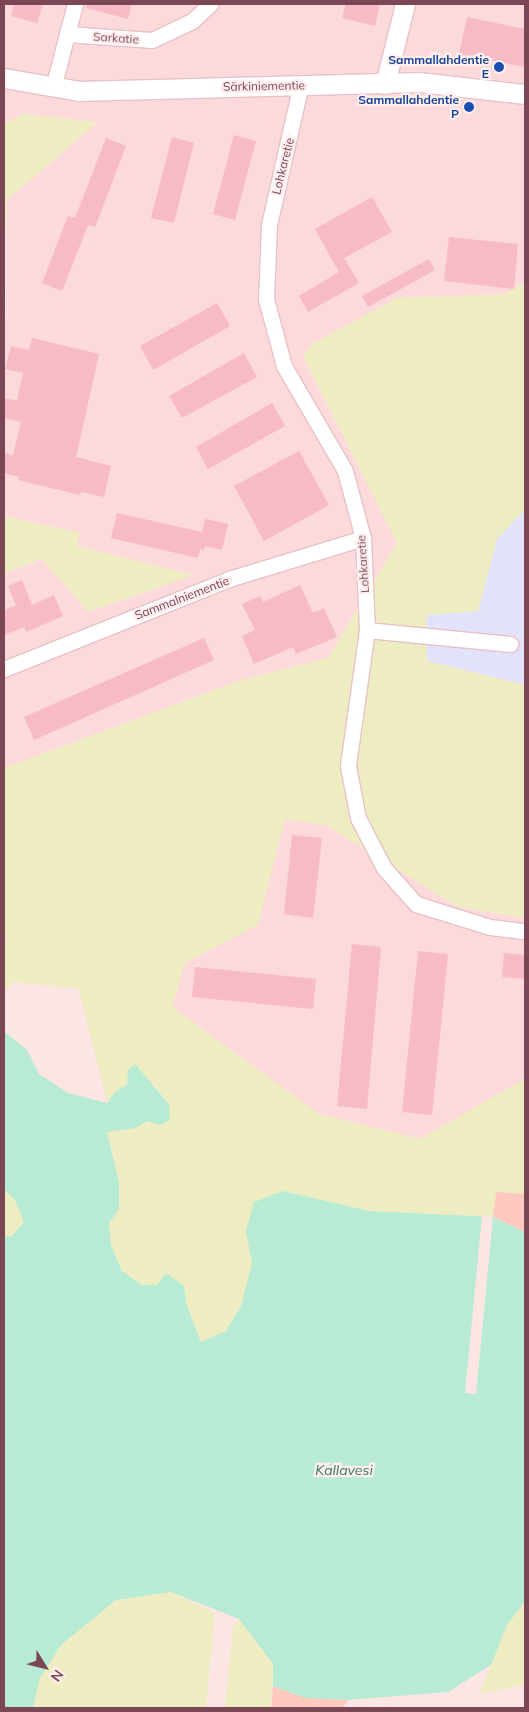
<!DOCTYPE html>
<html>
<head>
<meta charset="utf-8">
<style>
	body { margin:0 }
	#map { position:relative; width:529px; height:1712px; overflow:hidden; background:#fee5e5; font-family:Mulish,sans-serif }
	div>[style] { position:absolute }
	.residential>* { inset:0; background:#fcd9da }
	.education>* { inset:0; background:#e2e2fb }
	.green>* { inset:0; background:#eeedc1 }
	.sand>* { inset:0; background:#ffc9bf }
	.water>* { inset:0; background:#b7ebd3 }
	.pier>* { inset:0; background:#fee5e5 }
	.building>* { inset:0; background:#f7bac7 }
	.roads { filter:drop-shadow(1px 0 #e7c1c7) drop-shadow(-1px 0 #e7c1c7) drop-shadow(0 1px #e7c1c7) drop-shadow(0 -1px #e7c1c7) }
	.minor>* { height:15px; margin:-7.5px; padding:0 7.5px; transform-origin:7.5px; border-radius:7.5px; background:#fff }
	.tertiary>* { height:19px; margin:-9.5px; padding:0 9.5px; transform-origin:9.5px; border-radius:9.5px; background:#fff }
	.dots>* { width:14px; height:14px; translate:-50% -50%; box-sizing:border-box; border:2px solid #fee; border-radius:50% }
	span { translate:-50% -50%; white-space:nowrap; text-align:center; line-height:1.15; -webkit-text-stroke:4.5px #fee; paint-order:stroke }
	.street-label { font-size:12px; color:#7b4754 }
	.transit-label { font-size:12px; color:#164399; font-weight:700 }
	.right { translate:-100% -50%; text-align:right }
	.water-label { font-size:14px; color:#367a5c; font-style:italic }
	.frame { position:absolute; inset:0; border:5px solid #7b4754; pointer-events:none }
	.north { position:absolute; left:20px; top:1642px; width:50px; height:50px; -webkit-text-stroke:4px #fee; paint-order:stroke; rotate:126deg; font-size:14px; font-weight:700; line-height:20px; text-align:center; color:#7b4754 }
	.north::after { content:''; display:block; margin:auto; width:18px; height:22px; background:#7b4754; clip-path:polygon(50% 0,100% 100%,50% 72%,0 100%) }
</style>
</head>
<body>
<div id="map">
	<div class="residential">
		<i style="clip-path:polygon(4px 4px,525px 4px,525px 282px,505px 294px,397px 298px,303px 356px,397px 543px,328px 658px,239px 681px,4px 768px,4px 573px,42px 559px,88px 612px,193px 575px,77px 546px,79px 533px,4px 516px,7px 200px,97px 123px,24px 114px,4px 124px)"></i>
		<i style="clip-path:polygon(285px 819px,326px 825px,458px 907px,525px 918px,525px 1079px,420px 1140px,319px 1114px,172px 1007px,185px 963px,258px 924px)"></i>
	</div>
	<div class="education">
		<i style="clip-path:polygon(525px 509px,525px 685px,427px 661px,427px 615px,478px 611px,497px 539px)"></i>
	</div>
	<div class="green">
		<i style="clip-path:polygon(24px 114px,98px 122px,7px 200px,4px 256px,4px 124px)"></i>
		<i style="clip-path:polygon(525px 282px,525px 509px,497px 539px,478px 611px,427px 615px,427px 661px,525px 685px,525px 918px,458px 907px,326px 825px,285px 819px,258px 925px,185px 963px,172px 1007px,319px 1114px,420px 1139px,525px 1079px,525px 1194px,496px 1192px,493px 1217px,369px 1211px,283px 1191px,246px 1231px,252px 1263px,241px 1306px,226px 1331px,201px 1342px,187px 1306px,184px 1286px,142px 1285px,122px 1271px,111px 1245px,109px 1223px,119px 1209px,119px 1182px,107px 1132px,136px 1128px,169px 1104px,149px 1079px,128px 1071px,127px 1085px,115px 1092px,107px 1103px,79px 989px,13px 982px,4px 993px,4px 945px,7px 939px,4px 937px,4px 768px,239px 681px,328px 658px,397px 543px,303px 356px,312px 344px,397px 298px,505px 294px)"></i>
		<i style="clip-path:polygon(4px 516px,80px 533px,77px 546px,194px 575px,88px 612px,42px 559px,4px 573px)"></i>
		<i style="clip-path:polygon(4px 1190px,15px 1199px,24px 1222px,11px 1236px,4px 1237px)"></i>
		<i style="clip-path:polygon(171px 1592px,215px 1613px,206px 1708px,33px 1708px,40px 1678px,61px 1645px,116px 1600px)"></i>
		<i style="clip-path:polygon(525px 1601px,525px 1685px,479px 1694px,507px 1625px)"></i>
		<i style="clip-path:polygon(239px 1619px,274px 1664px,270px 1708px,225px 1708px,233px 1626px)"></i>
	</div>
	<div class="sand">
		<i style="clip-path:polygon(496px 1192px,525px 1194px,525px 1232px,493px 1217px)"></i>
		<i style="clip-path:polygon(273px 1686px,306px 1698px,348px 1700px,343px 1708px,271px 1708px)"></i>
	</div>
	<div class="water">
		<i style="clip-path:polygon(4px 1031px,27px 1050px,39px 1074px,68px 1093px,107px 1103px,115px 1092px,127px 1085px,128px 1070px,135px 1064px,169px 1104px,170px 1120px,161px 1125px,147px 1121px,136px 1128px,107px 1132px,119px 1182px,119px 1209px,109px 1223px,111px 1245px,122px 1271px,142px 1285px,157px 1285px,166px 1273px,184px 1286px,187px 1306px,201px 1342px,226px 1331px,241px 1306px,252px 1263px,246px 1231px,254px 1202px,283px 1191px,369px 1211px,493px 1217px,525px 1232px,525px 1601px,507px 1625px,491px 1665px,448px 1692px,348px 1700px,305px 1698px,273px 1686px,273px 1664px,239px 1619px,171px 1592px,116px 1600px,61px 1645px,40px 1678px,33px 1708px,4px 1708px,4px 1237px,12px 1236px,24px 1222px,15px 1200px,4px 1190px)"></i>
	</div>
	<div class="pier">
		<i style="clip-path:polygon(482px 1216px,493px 1217px,476px 1394px,465px 1393px)"></i>
	</div>
	<div class="building">
		<i style="clip-path:polygon(14px 4px,43px 4px,37px 23px,11px 16px)"></i>
		<i style="clip-path:polygon(87px 4px,132px 4px,128px 19px,86px 8px)"></i>
		<i style="clip-path:polygon(346px 4px,380px 4px,375px 26px,342px 18px)"></i>
		<i style="clip-path:polygon(467px 17px,525px 29px,525px 67px,459px 54px)"></i>
		<i style="clip-path:polygon(234px 135px,256px 141px,235px 220px,213px 214px)"></i>
		<i style="clip-path:polygon(172px 137px,194px 143px,174px 223px,151px 218px)"></i>
		<i style="clip-path:polygon(106px 138px,126px 146px,95px 227px,88px 225px,62px 291px,42px 283px,68px 216px,75px 218px)"></i>
		<i style="clip-path:polygon(372px 197px,392px 232px,344px 258px,359px 283px,308px 312px,299px 296px,339px 272px,315px 229px)"></i>
		<i style="clip-path:polygon(449px 237px,518px 244px,514px 289px,444px 281px)"></i>
		<i style="clip-path:polygon(429px 259px,435px 270px,368px 307px,362px 296px)"></i>
		<i style="clip-path:polygon(217px 303px,230px 326px,153px 370px,140px 346px)"></i>
		<i style="clip-path:polygon(32px 338px,99px 354px,76px 457px,111px 466px,104px 497px,81px 492px,80px 495px,18px 480px,19px 477px,4px 473px,4px 453px,13px 455px,21px 422px,4px 418px,4px 398px,17px 401px,23px 373px,5px 369px,11px 346px,29px 350px)"></i>
		<i style="clip-path:polygon(244px 353px,257px 377px,182px 418px,169px 396px)"></i>
		<i style="clip-path:polygon(272px 403px,285px 426px,208px 469px,196px 447px)"></i>
		<i style="clip-path:polygon(299px 451px,329px 505px,264px 541px,234px 486px)"></i>
		<i style="clip-path:polygon(117px 513px,202px 532px,205px 519px,228px 524px,222px 550px,205px 546px,204px 550px,200px 549px,198px 558px,111px 538px)"></i>
		<i style="clip-path:polygon(22px 580px,32px 605px,54px 595px,63px 616px,26px 632px,24px 627px,4px 635px,4px 611px,16px 605px,8px 586px)"></i>
		<i style="clip-path:polygon(300px 585px,313px 613px,324px 608px,337px 637px,296px 654px,293px 647px,254px 664px,242px 636px,255px 630px,242px 604px,260px 596px,263px 602px)"></i>
		<i style="clip-path:polygon(204px 638px,214px 660px,34px 740px,24px 717px)"></i>
		<i style="clip-path:polygon(292px 835px,322px 838px,313px 918px,284px 914px)"></i>
		<i style="clip-path:polygon(352px 944px,381px 947px,367px 1109px,337px 1106px)"></i>
		<i style="clip-path:polygon(418px 951px,448px 954px,432px 1115px,402px 1112px)"></i>
		<i style="clip-path:polygon(504px 953px,525px 955px,525px 979px,502px 977px)"></i>
		<i style="clip-path:polygon(195px 967px,316px 979px,313px 1009px,192px 997px)"></i>
	</div>
	<div class="roads">
		<div class="minor">
			<i style="left:67px;top:34px;width:31px;rotate:-75deg"></i>
			<i style="left:301px;top:84px;width:145px;rotate:102.8deg"></i>
			<i style="left:269px;top:225px;width:74px;rotate:92.3deg"></i>
			<i style="left:266px;top:299px;width:69px;rotate:75deg"></i>
			<i style="left:284px;top:366px;width:121px;rotate:59.8deg"></i>
			<i style="left:345px;top:471px;width:69px;rotate:75deg"></i>
			<i style="left:363px;top:538px;width:92px;rotate:87.5deg"></i>
			<i style="left:367px;top:630px;width:137px;rotate:98deg"></i>
			<i style="left:348px;top:766px;width:53px;rotate:79.1deg"></i>
			<i style="left:358px;top:818px;width:56px;rotate:62.5deg"></i>
			<i style="left:384px;top:868px;width:48px;rotate:48.4deg"></i>
			<i style="left:416px;top:904px;width:77px;rotate:17.3deg"></i>
			<i style="left:490px;top:927px;width:35px;rotate:7deg"></i>
			<i style="left:53px;top:88px;width:56px;rotate:-75.5deg"></i>
			<i style="left:67px;top:34px;width:85px;rotate:4deg"></i>
			<i style="left:152px;top:40px;width:44px;rotate:-25.4deg"></i>
			<i style="left:192px;top:21px;width:25px;rotate:-43deg"></i>
			<i style="left:367px;top:630px;width:144px;rotate:5.6deg"></i>
			<i style="left:4px;top:669px;width:242px;rotate:-21.8deg"></i>
			<i style="left:229px;top:579px;width:140px;rotate:-17deg"></i>
		</div>
		<div class="tertiary">
			<i style="left:4px;top:78px;width:76px;rotate:9.8deg"></i>
			<i style="left:79px;top:91px;width:340px;rotate:-1.5deg"></i>
			<i style="left:419px;top:82px;width:107px;rotate:6.5deg"></i>
			<i style="left:385px;top:84px;width:82px;rotate:-76deg"></i>
		</div>
	</div>
	<div class="dots">
		<i style="left:499px;top:67px;background:#1a4fb4"></i>
		<i style="left:469px;top:107px;background:#1a4fb4"></i>
	</div>
	<div class="street-label">
		<span style="left:116px;top:38px;rotate:4deg">Sarkatie</span>
		<span style="left:264px;top:86px;rotate:-1deg">Särkiniementie</span>
		<span style="left:283px;top:166px;rotate:-76deg">Lohkaretie</span>
		<span style="left:363px;top:564px;rotate:-94deg">Lohkaretie</span>
		<span style="left:182px;top:598px;rotate:-21deg">Sammalniementie</span>
	</div>
	<div class="transit-label">
		<span class="right" style="left:489px;top:67px">Sammallahdentie<br>E</span>
		<span class="right" style="left:459px;top:107px">Sammallahdentie<br>P</span>
	</div>
	<div class="water-label">
		<span style="left:344px;top:1470px">Kallavesi</span>
	</div>
	<div class="frame"></div>
	<div class="north">N</div>
</div>
</body>
</html>
